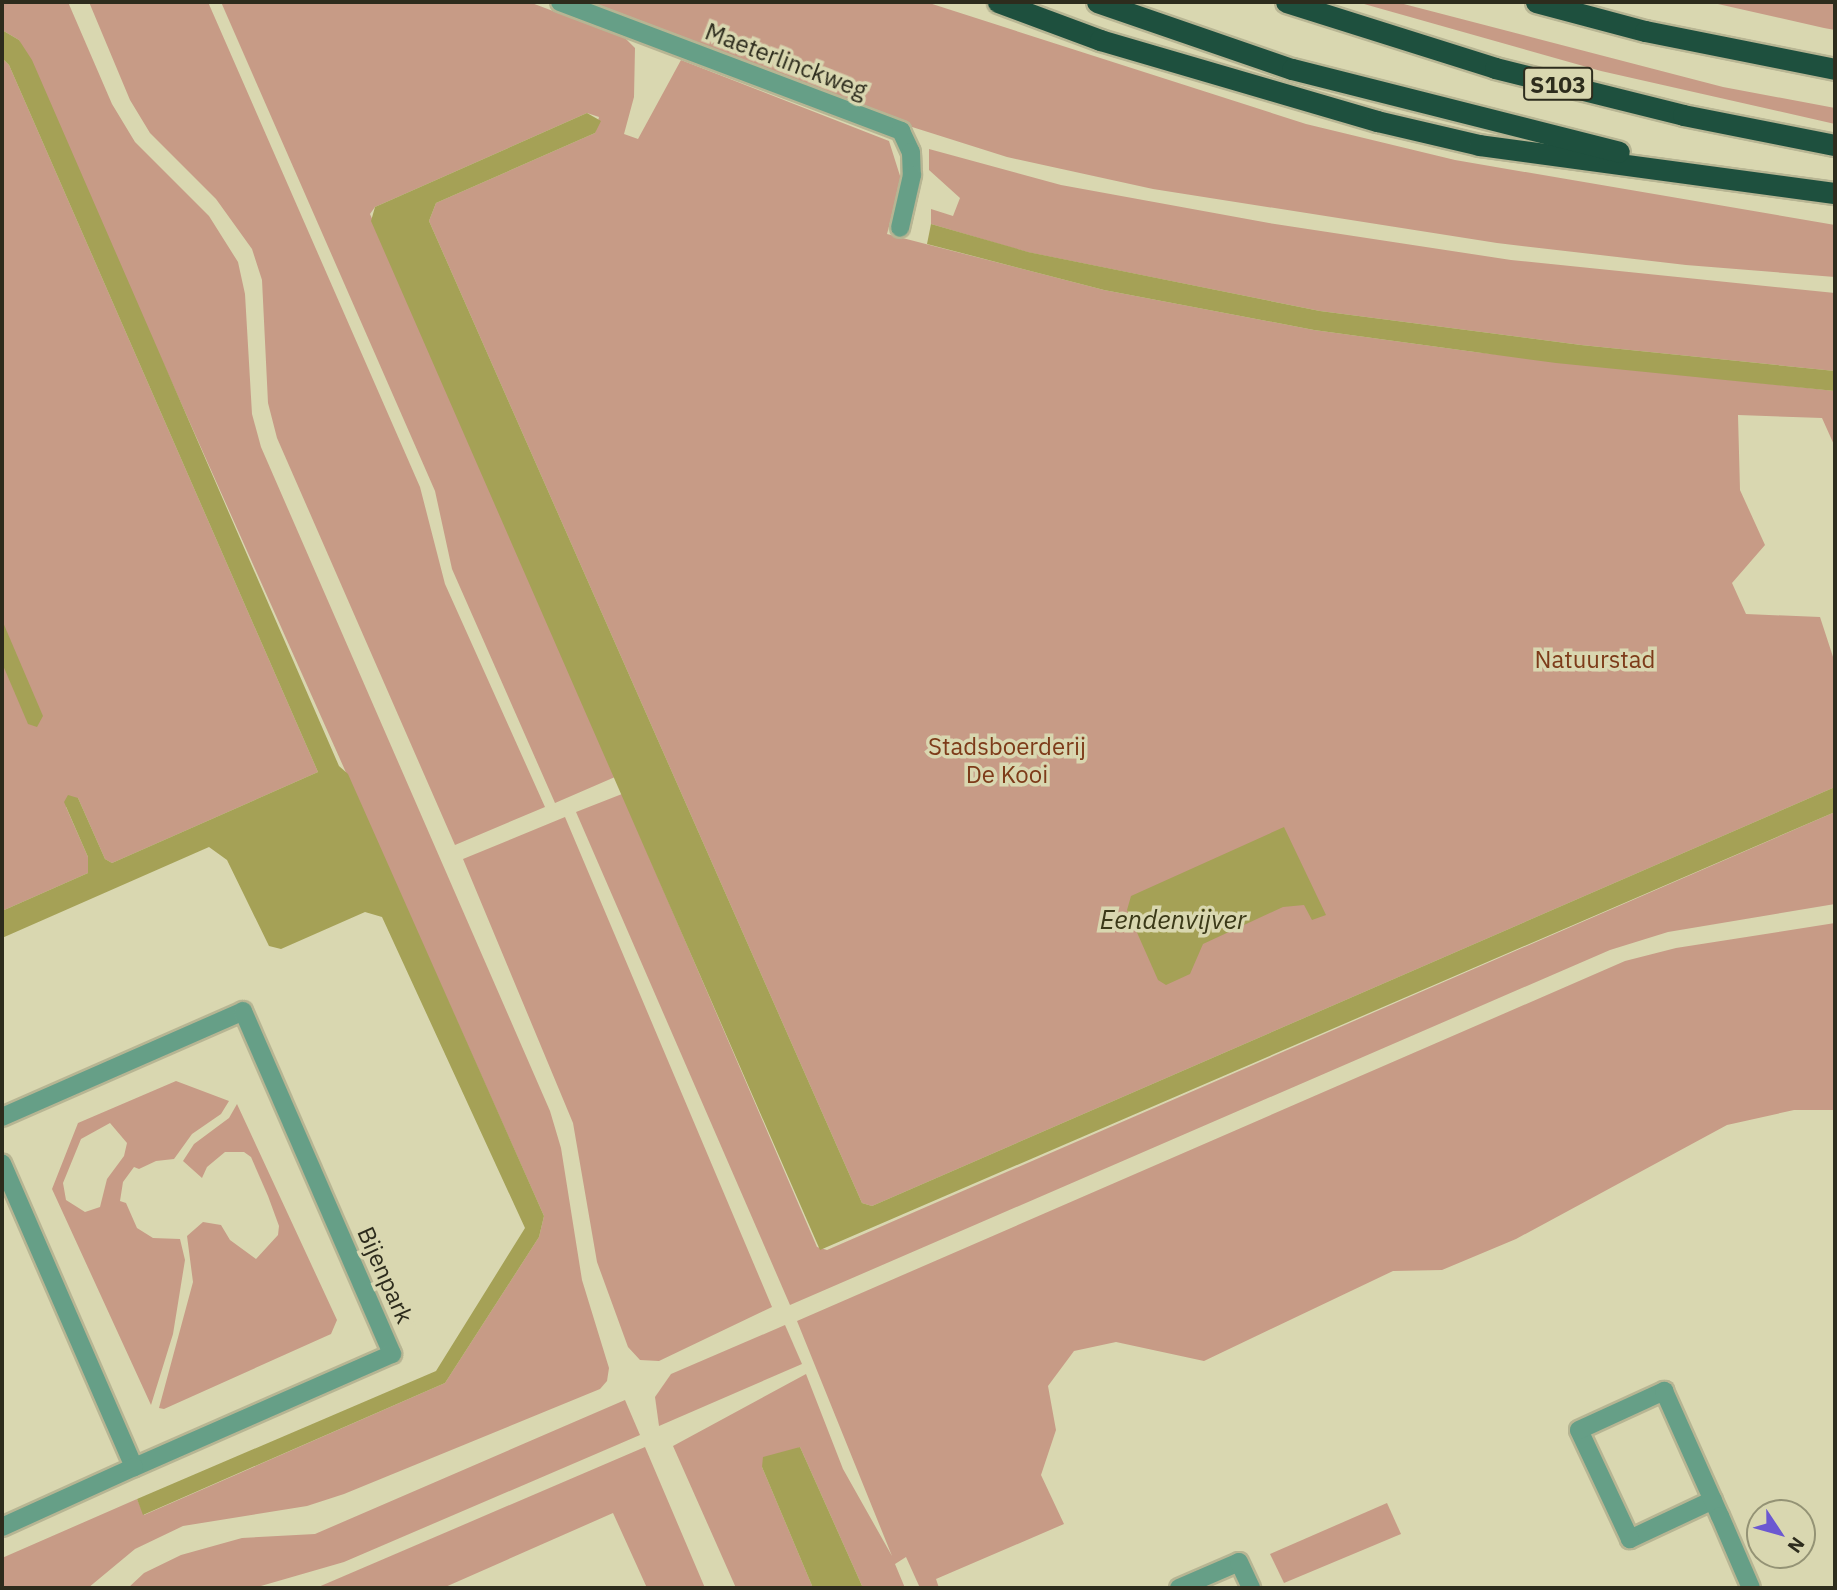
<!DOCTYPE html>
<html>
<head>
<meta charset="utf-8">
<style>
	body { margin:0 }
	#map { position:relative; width:1837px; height:1590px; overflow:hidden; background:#d9d7b0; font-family:"IBM Plex Sans",sans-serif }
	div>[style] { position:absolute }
	.green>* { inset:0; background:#c79b86 }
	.water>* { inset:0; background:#a5a156 }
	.roads { filter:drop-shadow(2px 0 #b7b593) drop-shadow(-2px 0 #b7b593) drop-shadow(0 2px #b7b593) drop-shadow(0 -2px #b7b593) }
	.street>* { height:18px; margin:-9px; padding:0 9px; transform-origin:9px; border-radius:9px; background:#669f87 }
	.highway>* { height:21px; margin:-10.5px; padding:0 10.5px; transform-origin:10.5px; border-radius:10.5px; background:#1e503e }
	span { translate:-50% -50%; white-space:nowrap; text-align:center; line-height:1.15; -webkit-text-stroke:7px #d9d7b0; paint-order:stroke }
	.shield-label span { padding:2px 5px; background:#d9d7b0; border:2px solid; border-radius:5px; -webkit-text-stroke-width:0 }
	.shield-label { font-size:23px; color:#2d2c1d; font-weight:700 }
	.street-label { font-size:24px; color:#2d2c1d }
	.park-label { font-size:24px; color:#7d3b19 }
	.water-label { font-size:26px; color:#3b3918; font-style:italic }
	.frame { position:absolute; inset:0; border:4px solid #2d2c1d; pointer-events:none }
	.north { position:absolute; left:1746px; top:1499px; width:70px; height:70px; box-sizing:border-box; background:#d9d7b0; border:2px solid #949375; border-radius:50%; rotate:126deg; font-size:19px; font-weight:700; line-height:28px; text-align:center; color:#2d2c1d }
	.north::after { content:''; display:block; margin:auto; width:24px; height:32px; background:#6b58d1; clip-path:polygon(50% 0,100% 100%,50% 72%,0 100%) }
</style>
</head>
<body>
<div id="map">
	<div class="green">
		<i style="clip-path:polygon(2px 2px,68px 2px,112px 104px,135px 142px,209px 216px,238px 262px,245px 294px,252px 414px,261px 447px,550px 1111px,561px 1148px,582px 1280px,609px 1368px,607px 1381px,600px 1389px,344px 1494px,307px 1506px,183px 1526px,135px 1549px,88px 1588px,2px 1588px,2px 1558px,137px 1499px,144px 1515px,445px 1383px,539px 1237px,544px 1216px,19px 40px,2px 30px)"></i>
		<i style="clip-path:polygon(89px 2px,208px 2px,420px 487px,445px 584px,545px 807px,455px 845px,277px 438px,268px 403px,262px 280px,252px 249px,216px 199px,150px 133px,130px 100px)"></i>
		<i style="clip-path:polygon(221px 2px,529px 2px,625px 38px,635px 48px,634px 97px,624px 134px,638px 139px,681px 60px,889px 141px,901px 179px,887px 234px,1104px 290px,1314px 330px,1475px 352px,1835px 391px,1835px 447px,1822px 418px,1738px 415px,1740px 490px,1765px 545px,1732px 583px,1746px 614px,1820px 617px,1835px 663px,1835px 787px,872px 1206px,862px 1203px,429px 221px,436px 203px,595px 133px,599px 117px,587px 113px,375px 207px,370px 214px,615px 777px,555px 803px,452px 569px,435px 491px)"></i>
		<i style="clip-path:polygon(590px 2px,926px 2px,1306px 124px,1455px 160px,1835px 225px,1835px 277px,1686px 265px,1497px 243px,1153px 189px,1007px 157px,871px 114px)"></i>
		<i style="clip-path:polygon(1357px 2px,1396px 2px,1723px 87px,1835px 108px,1835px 124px,1601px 71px)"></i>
		<i style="clip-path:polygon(1709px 2px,1835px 2px,1835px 30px,1824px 28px)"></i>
		<i style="clip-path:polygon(2px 58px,9px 65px,318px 772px,112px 863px,105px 859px,78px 798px,66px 807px,88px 857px,88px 873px,2px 911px)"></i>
		<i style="clip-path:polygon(929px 149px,1061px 185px,1269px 223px,1511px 260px,1835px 293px,1835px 371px,1581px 345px,1320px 311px,1027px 252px,931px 224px,931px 209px,953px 216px,960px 198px,929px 170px)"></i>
		<i style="clip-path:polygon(622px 794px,817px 1247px,827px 1250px,1835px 812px,1835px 904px,1668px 932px,1610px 950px,790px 1305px,576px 812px)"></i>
		<i style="clip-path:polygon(565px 817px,772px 1307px,659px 1361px,640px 1360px,628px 1347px,597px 1262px,573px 1123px,463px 859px)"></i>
		<i style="clip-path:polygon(1835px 923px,1835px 1110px,1794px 1110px,1727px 1125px,1516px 1239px,1442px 1270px,1393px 1271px,1204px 1361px,1116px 1342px,1074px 1351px,1048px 1386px,1056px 1430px,1041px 1475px,1064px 1524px,936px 1579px,939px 1588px,920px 1588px,906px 1557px,895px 1564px,905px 1588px,863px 1588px,800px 1447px,762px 1467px,813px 1588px,736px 1588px,673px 1446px,806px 1374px,843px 1469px,892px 1556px,797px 1321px,1625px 961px,1676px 948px)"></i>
		<i style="clip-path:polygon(evenodd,176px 1081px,229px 1101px,221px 1114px,192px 1134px,174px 1159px,156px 1161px,139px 1169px,134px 1167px,123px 1182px,120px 1201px,126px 1203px,137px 1228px,153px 1238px,180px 1239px,185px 1260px,173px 1334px,151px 1405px,52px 1189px,78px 1123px,176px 1081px,110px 1123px,127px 1143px,124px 1156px,107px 1179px,100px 1207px,85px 1212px,66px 1200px,63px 1183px,81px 1139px,110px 1123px)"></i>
		<i style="clip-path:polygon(237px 1104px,337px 1320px,331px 1334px,164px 1409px,159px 1408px,193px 1282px,187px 1236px,203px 1222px,221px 1225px,230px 1240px,256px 1259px,278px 1235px,279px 1226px,268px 1196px,251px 1157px,244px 1152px,225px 1152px,207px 1167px,202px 1178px,183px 1161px,194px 1144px,229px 1118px)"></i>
		<i style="clip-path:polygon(785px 1325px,802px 1364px,659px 1426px,655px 1397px,671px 1374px)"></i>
		<i style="clip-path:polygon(625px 1400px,640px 1435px,344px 1562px,254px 1588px,128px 1588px,144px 1573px,181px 1555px,242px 1538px,315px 1534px)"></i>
		<i style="clip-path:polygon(645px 1447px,705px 1588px,647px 1588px,613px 1513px,443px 1588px,316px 1588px)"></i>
		<i style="clip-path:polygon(1387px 1503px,1401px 1534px,1284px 1583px,1270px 1554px)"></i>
	</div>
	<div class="water">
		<i style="clip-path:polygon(2px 30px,19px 40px,32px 60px,339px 766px,348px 774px,544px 1216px,539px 1237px,445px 1383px,143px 1515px,137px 1499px,436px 1371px,525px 1228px,382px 917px,365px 912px,281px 949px,269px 946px,227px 860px,209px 847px,2px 938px,2px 911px,88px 873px,88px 857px,64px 802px,68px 795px,78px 798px,105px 859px,112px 863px,318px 772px,9px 65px,2px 58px)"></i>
		<i style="clip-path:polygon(587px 113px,601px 121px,595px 133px,436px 203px,429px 221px,862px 1203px,872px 1206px,1835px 787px,1835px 812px,820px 1250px,371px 221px,375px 207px)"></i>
		<i style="clip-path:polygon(931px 224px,1028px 252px,1320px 311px,1581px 345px,1835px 371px,1835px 391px,1556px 363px,1314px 330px,1104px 290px,927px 244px)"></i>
		<i style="clip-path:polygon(2px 620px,43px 716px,37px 727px,28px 724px,2px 663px)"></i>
		<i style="clip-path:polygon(1284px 827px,1326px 915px,1312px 920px,1304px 905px,1283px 907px,1203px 944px,1190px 974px,1166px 985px,1158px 980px,1127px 910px,1131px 896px)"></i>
		<i style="clip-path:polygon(800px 1447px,863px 1588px,813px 1588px,762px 1467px,763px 1457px)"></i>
	</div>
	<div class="roads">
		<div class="street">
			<i style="left:560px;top:2px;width:365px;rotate:20.7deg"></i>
			<i style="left:901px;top:131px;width:23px;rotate:65deg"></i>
			<i style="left:911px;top:152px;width:23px;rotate:88deg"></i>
			<i style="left:912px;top:175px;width:54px;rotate:102.8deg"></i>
			<i style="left:2px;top:1117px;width:263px;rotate:-23.7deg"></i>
			<i style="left:243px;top:1011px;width:374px;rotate:66.5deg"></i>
			<i style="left:392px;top:1354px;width:282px;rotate:156.3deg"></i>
			<i style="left:134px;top:1467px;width:331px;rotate:-113.5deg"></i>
			<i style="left:1713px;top:1500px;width:92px;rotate:154.8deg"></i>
			<i style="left:1630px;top:1539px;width:120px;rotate:-115.1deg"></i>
			<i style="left:1579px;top:1430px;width:94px;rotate:-24.6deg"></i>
			<i style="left:1664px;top:1391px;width:137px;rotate:65.9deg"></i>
			<i style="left:1720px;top:1516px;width:78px;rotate:66.7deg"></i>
			<i style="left:2px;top:1527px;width:145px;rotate:-24.4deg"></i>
			<i style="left:1179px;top:1588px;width:65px;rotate:-23.4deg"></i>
			<i style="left:1239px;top:1562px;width:29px;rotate:65deg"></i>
		</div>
		<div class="highway">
			<i style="left:998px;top:2px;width:109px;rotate:20.4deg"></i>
			<i style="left:1100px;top:40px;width:289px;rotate:16.3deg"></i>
			<i style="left:1377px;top:121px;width:105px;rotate:13.2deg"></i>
			<i style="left:1479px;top:145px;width:359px;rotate:7.7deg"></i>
			<i style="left:1097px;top:2px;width:206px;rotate:19deg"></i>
			<i style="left:1292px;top:69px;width:337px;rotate:14.2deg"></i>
			<i style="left:1286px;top:2px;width:219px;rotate:17.5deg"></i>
			<i style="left:1495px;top:68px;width:194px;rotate:14deg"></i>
			<i style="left:1683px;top:115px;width:155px;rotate:11.2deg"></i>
			<i style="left:1536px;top:2px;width:113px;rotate:14.9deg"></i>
			<i style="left:1645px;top:31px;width:194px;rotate:11.3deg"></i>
		</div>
	</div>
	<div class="shield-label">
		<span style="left:1558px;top:84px">S103</span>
	</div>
	<div class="street-label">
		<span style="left:786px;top:61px;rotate:21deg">Maeterlinckweg</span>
		<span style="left:385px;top:1275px;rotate:66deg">Bijenpark</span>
	</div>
	<div class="park-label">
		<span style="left:1595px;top:660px">Natuurstad</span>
		<span style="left:1007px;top:761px">Stadsboerderij<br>De Kooi</span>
	</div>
	<div class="water-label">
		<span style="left:1173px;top:920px">Eendenvijver</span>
	</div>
	<div class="frame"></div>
	<div class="north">N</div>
</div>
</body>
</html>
